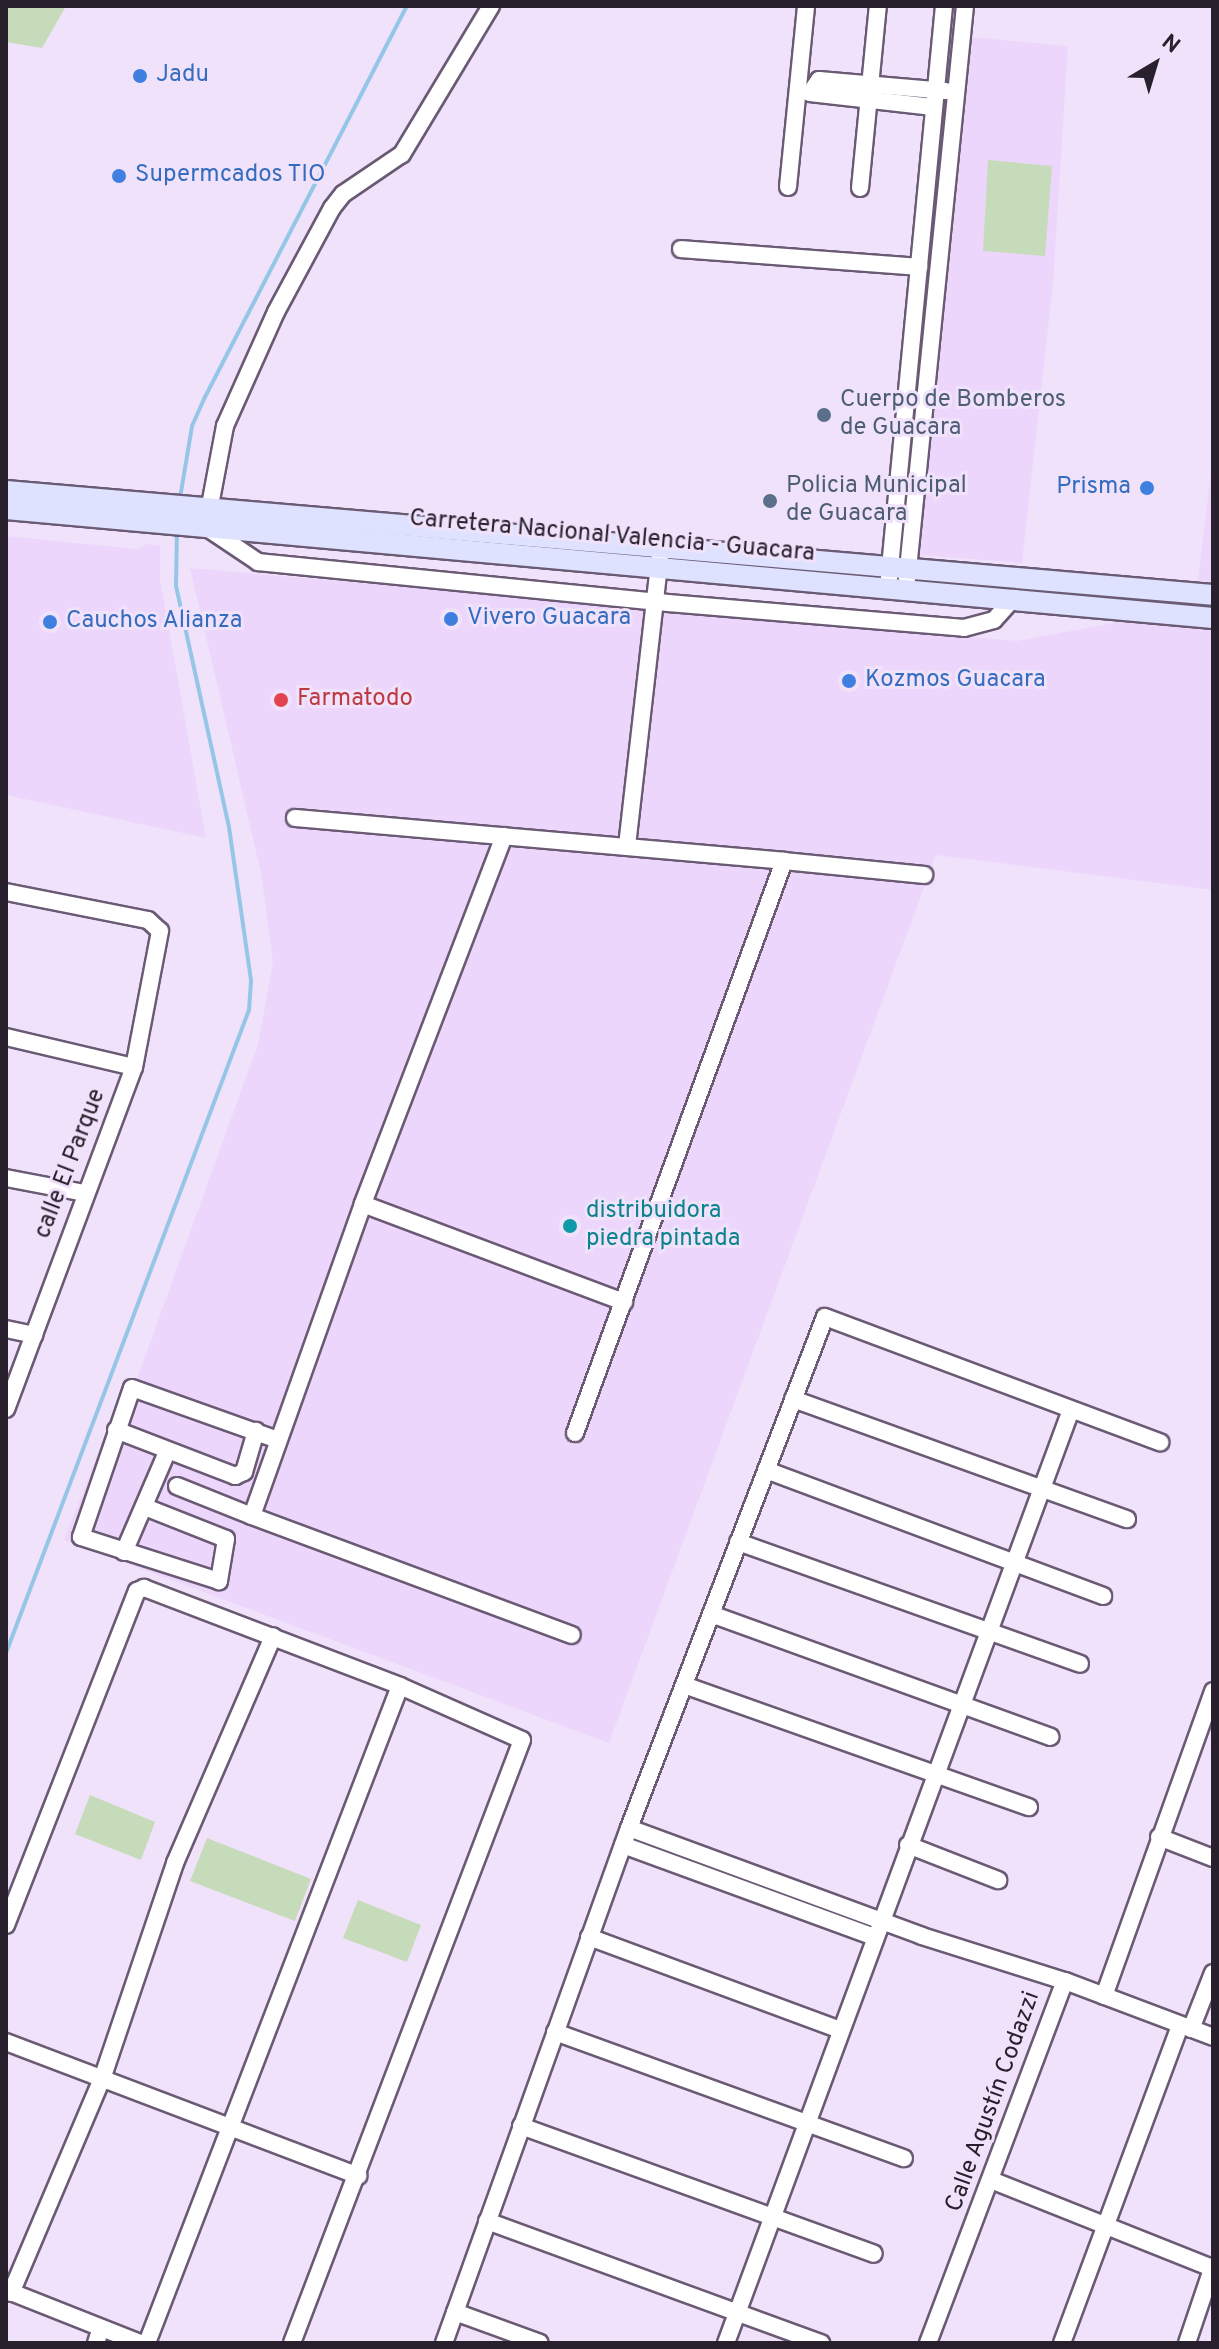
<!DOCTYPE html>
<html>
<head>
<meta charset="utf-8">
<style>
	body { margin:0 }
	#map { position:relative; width:1219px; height:2349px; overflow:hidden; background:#f1e2fb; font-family:Overpass,sans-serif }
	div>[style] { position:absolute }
	.built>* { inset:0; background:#ecd6fb }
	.green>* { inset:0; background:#c6dbb9 }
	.stream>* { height:4px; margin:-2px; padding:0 2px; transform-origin:2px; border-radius:2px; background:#96c6e7 }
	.roads { filter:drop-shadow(2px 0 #6a5a74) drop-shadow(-2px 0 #6a5a74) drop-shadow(0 2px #6a5a74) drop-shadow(0 -2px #6a5a74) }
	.minor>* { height:16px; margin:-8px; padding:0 8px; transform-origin:8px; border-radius:8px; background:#fff }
	.major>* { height:20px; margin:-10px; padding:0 10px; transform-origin:10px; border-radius:10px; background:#dee2fe }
	.dots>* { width:22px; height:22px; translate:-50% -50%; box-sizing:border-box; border:4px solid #f1e2fb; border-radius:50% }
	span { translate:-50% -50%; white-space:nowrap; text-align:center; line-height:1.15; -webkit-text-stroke:6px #f1e2fb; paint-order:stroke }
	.shop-label { font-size:24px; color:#366cbe }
	.left { translate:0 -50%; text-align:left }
	.right { translate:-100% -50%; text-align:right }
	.service-label { font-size:24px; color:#4e5e75 }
	.street-label { font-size:24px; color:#28212d }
	.health-label { font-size:24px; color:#be3a42 }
	.culture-label { font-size:24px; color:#0d838f }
	.frame { position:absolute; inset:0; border:8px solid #28212d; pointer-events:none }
	.north { position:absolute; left:1115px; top:24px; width:80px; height:80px; -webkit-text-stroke:6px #f1e2fb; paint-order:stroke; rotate:38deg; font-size:22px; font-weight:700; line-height:32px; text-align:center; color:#28212d }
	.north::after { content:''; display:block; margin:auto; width:28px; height:36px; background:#28212d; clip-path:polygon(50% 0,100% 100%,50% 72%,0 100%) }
</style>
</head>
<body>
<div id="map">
	<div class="built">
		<i style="clip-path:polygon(969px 37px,1068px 46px,1053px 283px,1022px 563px,920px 555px)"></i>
		<i style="clip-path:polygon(1213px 456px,1213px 582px,1198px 580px)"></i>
		<i style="clip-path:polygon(6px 536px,137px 549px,146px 544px,160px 546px,160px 579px,206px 838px,6px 795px)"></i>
		<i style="clip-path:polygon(190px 568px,1017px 641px,1125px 621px,1213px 629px,1213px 890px,936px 855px,609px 1743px,64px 1540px,125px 1386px,137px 1379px,258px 1044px,273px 962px,261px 873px)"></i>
	</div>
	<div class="green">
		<i style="clip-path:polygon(6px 6px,66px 6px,42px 48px,6px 42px)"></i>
		<i style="clip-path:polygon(988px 160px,1052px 166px,1045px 256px,983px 251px)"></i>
		<i style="clip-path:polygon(90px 1795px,155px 1822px,141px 1860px,75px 1834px)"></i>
		<i style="clip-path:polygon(207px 1838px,311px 1879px,295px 1921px,190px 1881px)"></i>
		<i style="clip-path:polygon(358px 1900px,421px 1925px,407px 1962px,343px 1938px)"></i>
	</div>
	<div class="stream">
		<i style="left:180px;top:498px;width:73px;rotate:-80.5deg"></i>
		<i style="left:192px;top:426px;width:32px;rotate:-66deg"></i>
		<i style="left:205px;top:397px;width:440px;rotate:-62.7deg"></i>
		<i style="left:6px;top:1653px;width:687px;rotate:-69.3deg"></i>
		<i style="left:249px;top:1010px;width:30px;rotate:-86deg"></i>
		<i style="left:251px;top:980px;width:155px;rotate:-98.2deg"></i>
		<i style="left:229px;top:827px;width:247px;rotate:-102.4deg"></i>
		<i style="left:176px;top:586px;width:55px;rotate:-89deg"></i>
	</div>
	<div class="roads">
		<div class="minor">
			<i style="left:491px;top:6px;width:173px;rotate:121deg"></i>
			<i style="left:402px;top:154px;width:71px;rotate:145.9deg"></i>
			<i style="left:343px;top:194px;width:18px;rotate:128deg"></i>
			<i style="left:332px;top:208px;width:118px;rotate:118.3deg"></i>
			<i style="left:276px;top:312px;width:125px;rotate:114.1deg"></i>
			<i style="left:225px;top:426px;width:103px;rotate:100.7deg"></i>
			<i style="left:206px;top:527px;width:63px;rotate:33.9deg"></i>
			<i style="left:258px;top:562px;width:412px;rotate:5.7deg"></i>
			<i style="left:668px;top:603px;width:297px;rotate:4.8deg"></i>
			<i style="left:964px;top:628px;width:31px;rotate:-15deg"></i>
			<i style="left:994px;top:620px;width:30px;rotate:-48deg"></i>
			<i style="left:933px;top:107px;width:124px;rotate:-173.5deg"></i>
			<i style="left:810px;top:93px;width:16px;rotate:-55deg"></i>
			<i style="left:819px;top:80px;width:127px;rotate:5deg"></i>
			<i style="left:788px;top:187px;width:182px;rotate:-84.3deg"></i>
			<i style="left:860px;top:188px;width:183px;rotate:-84.4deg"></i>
			<i style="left:681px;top:249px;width:239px;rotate:4.3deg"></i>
			<i style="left:889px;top:578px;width:575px;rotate:-84.51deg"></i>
			<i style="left:907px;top:579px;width:576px;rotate:-84.22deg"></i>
			<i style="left:295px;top:818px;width:491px;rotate:5deg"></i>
			<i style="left:784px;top:861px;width:609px;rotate:110.07deg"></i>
			<i style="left:504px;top:836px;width:394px;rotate:111deg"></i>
			<i style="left:363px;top:1204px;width:279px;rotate:20.6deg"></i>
			<i style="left:627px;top:846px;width:290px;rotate:-83.5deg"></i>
			<i style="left:784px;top:861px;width:141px;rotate:5.7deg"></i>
			<i style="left:6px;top:892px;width:145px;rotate:11.2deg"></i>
			<i style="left:148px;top:920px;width:16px;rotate:43deg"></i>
			<i style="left:160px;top:931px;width:138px;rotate:100.8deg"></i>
			<i style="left:134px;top:1067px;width:365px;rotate:110.5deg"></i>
			<i style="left:6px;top:1037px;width:131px;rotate:13.2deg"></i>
			<i style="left:6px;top:1178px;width:80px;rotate:10.8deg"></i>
			<i style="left:363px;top:1204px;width:331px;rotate:109.6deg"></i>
			<i style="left:252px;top:1516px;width:341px;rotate:20.4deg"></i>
			<i style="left:6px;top:1329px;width:29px;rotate:12deg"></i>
			<i style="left:793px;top:1399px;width:355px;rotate:19.8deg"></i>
			<i style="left:116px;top:1430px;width:128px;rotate:21.1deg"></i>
			<i style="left:235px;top:1476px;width:10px;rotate:-24deg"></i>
			<i style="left:244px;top:1472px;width:43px;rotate:-73.7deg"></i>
			<i style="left:766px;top:1470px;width:360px;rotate:20.5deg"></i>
			<i style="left:177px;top:1486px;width:81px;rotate:21.8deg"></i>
			<i style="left:145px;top:1507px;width:87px;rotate:21.6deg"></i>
			<i style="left:226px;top:1539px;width:43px;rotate:99.5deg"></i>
			<i style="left:219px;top:1581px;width:145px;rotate:-162.3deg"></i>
			<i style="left:81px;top:1537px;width:157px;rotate:-71.1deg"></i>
			<i style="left:132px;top:1388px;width:155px;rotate:19.6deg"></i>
			<i style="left:738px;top:1542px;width:363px;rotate:19.6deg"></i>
			<i style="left:124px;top:1552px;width:109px;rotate:-66.7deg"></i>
			<i style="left:711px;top:1614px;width:361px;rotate:19.9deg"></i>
			<i style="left:684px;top:1685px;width:366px;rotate:19.5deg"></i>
			<i style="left:629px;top:1828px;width:312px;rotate:20.2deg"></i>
			<i style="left:922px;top:1936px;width:150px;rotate:17.5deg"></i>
			<i style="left:1159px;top:1837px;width:58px;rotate:21.3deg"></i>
			<i style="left:623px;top:1845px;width:267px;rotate:20.1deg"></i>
			<i style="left:908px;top:1845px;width:97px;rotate:21.3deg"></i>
			<i style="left:6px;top:1925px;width:359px;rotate:-68.6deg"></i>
			<i style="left:137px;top:1591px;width:8px;rotate:-23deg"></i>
			<i style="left:144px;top:1588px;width:274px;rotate:20.9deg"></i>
			<i style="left:400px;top:1686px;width:133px;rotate:23.9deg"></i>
			<i style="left:522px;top:1740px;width:645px;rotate:110.88deg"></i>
			<i style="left:589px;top:1937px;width:268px;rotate:20.3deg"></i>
			<i style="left:1104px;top:1996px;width:324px;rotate:-70.3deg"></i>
			<i style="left:1191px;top:2029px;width:60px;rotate:-68.6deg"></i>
			<i style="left:555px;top:2032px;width:371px;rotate:19.9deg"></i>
			<i style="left:6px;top:2042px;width:377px;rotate:20.8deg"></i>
			<i style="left:521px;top:2126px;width:375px;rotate:19.9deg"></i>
			<i style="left:991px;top:2180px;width:238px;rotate:21.7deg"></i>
			<i style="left:487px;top:2221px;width:356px;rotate:20.1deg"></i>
			<i style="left:6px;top:2290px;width:144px;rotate:21.6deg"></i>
			<i style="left:11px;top:2293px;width:233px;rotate:-67deg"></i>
			<i style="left:102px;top:2079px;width:228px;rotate:-71.3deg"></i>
			<i style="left:175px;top:1863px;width:247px;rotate:-66.6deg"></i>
			<i style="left:455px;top:2312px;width:90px;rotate:20deg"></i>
			<i style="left:96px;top:2343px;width:16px;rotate:-72deg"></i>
			<i style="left:147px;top:2343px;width:704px;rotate:-68.94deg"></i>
			<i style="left:444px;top:2343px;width:547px;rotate:-70.24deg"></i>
			<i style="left:629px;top:1828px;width:547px;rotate:-69.02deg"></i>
			<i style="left:825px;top:1317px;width:358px;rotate:20.5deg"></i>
			<i style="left:726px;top:2343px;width:995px;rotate:-69.71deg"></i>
			<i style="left:928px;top:2343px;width:387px;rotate:-69.3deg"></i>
			<i style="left:1065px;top:1981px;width:158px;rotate:20.7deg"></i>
			<i style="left:1062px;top:2343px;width:339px;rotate:-69.6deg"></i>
			<i style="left:1187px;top:2343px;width:81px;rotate:-71.3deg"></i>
		</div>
		<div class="major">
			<i style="left:6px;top:491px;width:1211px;rotate:4.92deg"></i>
			<i style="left:6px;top:509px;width:1212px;rotate:5.16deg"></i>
		</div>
	</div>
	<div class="dots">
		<i style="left:140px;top:76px;background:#3f7fe0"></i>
		<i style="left:119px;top:176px;background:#3f7fe0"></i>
		<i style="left:824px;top:415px;background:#5c6f8a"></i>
		<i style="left:1147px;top:488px;background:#3f7fe0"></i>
		<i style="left:770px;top:501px;background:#5c6f8a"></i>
		<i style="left:451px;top:619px;background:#3f7fe0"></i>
		<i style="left:50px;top:622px;background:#3f7fe0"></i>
		<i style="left:849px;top:681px;background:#3f7fe0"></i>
		<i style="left:281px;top:700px;background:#e0444e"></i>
		<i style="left:570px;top:1226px;background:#0f9aa8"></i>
	</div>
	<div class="shop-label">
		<span class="left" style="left:156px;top:76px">Jadu</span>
		<span class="left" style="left:135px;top:176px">Supermcados TIO</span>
		<span class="right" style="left:1131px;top:488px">Prisma</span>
		<span class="left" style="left:467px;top:619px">Vivero Guacara</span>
		<span class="left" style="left:66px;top:622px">Cauchos Alianza</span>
		<span class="left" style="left:865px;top:681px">Kozmos Guacara</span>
	</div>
	<div class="service-label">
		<span class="left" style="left:840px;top:415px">Cuerpo de Bomberos<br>de Guacara</span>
		<span class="left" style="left:786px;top:501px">Policia Municipal<br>de Guacara</span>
	</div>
	<div class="street-label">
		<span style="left:612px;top:537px;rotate:5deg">Carretera Nacional Valencia - Guacara</span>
		<span style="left:71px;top:1164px;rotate:-69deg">calle El Parque</span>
		<span style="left:994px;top:2102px;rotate:-70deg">Calle Agustín Codazzi</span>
	</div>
	<div class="health-label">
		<span class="left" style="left:297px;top:700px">Farmatodo</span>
	</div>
	<div class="culture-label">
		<span class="left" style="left:586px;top:1226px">distribuidora<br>piedra pintada</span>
	</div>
	<div class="frame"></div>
	<div class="north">N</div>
</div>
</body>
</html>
